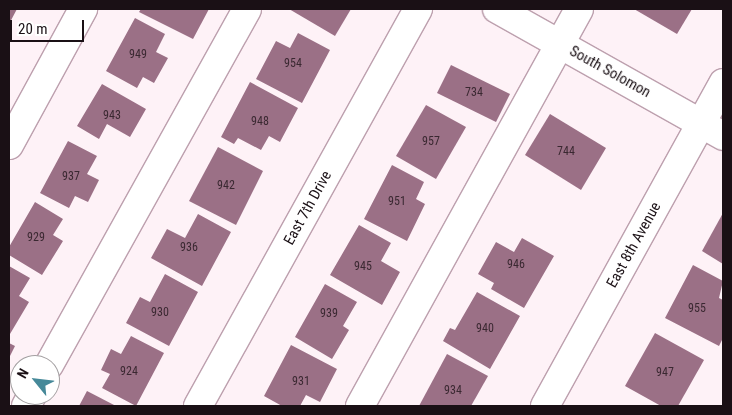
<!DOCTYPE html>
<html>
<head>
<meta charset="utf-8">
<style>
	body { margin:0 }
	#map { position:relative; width:732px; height:415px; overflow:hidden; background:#fef2f7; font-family:"Roboto Condensed",sans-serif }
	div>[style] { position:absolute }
	.building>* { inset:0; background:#9b7086 }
	.roads { filter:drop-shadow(1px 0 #bda0ae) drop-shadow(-1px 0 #bda0ae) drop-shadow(0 1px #bda0ae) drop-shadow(0 -1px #bda0ae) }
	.minor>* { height:28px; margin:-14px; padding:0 14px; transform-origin:14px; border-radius:14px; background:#fff }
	span { translate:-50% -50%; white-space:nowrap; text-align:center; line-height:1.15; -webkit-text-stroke:4px #fff; paint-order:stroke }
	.number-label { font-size:12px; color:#3a2831 }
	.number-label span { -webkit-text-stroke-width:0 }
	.street-label { font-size:15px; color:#1a1015 }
	.frame { position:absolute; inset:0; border:10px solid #1a1015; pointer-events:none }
	.north { position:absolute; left:10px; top:355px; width:50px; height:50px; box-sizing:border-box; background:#fff; border:1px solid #a39fa1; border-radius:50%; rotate:299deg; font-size:14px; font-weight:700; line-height:20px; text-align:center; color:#1a1015 }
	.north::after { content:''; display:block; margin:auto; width:18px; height:22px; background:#468999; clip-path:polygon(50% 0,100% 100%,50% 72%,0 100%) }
	.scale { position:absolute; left:10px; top:20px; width:74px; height:22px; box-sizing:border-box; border:2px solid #1a1015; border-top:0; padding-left:6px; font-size:15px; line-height:18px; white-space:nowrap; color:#1a1015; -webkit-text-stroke:4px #fff; paint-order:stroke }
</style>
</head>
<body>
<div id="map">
	<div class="building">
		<i style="clip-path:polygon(9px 9px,17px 9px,9px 24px)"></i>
		<i style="clip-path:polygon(141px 9px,209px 9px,193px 39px,139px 12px)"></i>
		<i style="clip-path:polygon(289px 9px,351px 9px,335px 36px)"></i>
		<i style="clip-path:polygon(634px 9px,692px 9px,677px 34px)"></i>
		<i style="clip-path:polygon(135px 18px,165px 34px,156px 52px,168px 58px,154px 83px,143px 77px,137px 88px,106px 71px)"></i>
		<i style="clip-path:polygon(298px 33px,330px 50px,302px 103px,256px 79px,276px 41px,290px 48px)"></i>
		<i style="clip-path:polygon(451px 65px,510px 94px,496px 122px,437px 93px)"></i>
		<i style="clip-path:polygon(250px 82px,298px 108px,280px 142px,269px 136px,261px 150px,238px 138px,234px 144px,221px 137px)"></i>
		<i style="clip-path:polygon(102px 84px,146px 109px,130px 137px,107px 124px,99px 139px,77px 126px)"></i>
		<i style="clip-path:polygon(426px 105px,466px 127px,436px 179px,396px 156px)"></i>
		<i style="clip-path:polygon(550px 114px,606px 148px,581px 190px,525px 155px)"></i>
		<i style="clip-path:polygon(68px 141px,97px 156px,87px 174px,99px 180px,88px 202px,75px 196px,69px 208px,40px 193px)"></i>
		<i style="clip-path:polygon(218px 147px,263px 171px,236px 225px,189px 201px)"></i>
		<i style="clip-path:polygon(392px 165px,424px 182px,416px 199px,425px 204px,407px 241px,364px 219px)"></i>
		<i style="clip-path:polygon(35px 202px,63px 219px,53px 235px,63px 241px,42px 275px,9px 255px,9px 247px)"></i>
		<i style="clip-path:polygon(723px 213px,723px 264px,702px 251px)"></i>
		<i style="clip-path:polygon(198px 214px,231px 232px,202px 286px,151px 258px,167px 229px,185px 238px)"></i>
		<i style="clip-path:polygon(359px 225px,391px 243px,381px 261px,400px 272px,382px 305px,330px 275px)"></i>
		<i style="clip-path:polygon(522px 238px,554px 256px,524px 308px,491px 289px,494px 283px,478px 274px,496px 242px,514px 252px)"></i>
		<i style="clip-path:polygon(693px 265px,723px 281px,719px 298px,723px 300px,723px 338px,719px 346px,665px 318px)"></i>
		<i style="clip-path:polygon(9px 266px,30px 278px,19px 296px,29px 302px,10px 334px)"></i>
		<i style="clip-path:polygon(165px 274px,198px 292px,169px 346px,126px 323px,140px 297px,150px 302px)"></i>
		<i style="clip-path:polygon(325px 284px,357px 302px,343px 326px,349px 330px,332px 359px,295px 337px)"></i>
		<i style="clip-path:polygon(477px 292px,520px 316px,490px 369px,443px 341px,450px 328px,455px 330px)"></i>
		<i style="clip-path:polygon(655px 333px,704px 360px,678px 406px,661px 406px,625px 386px)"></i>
		<i style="clip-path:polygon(131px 336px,164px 353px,136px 406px,102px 388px,110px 374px,101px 370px,111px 349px,121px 354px)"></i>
		<i style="clip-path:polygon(9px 343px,15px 346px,9px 358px)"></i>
		<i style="clip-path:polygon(291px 345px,337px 369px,320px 402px,306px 395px,300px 406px,282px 406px,264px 396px)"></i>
		<i style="clip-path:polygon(447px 354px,488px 376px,471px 406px,419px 406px)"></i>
		<i style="clip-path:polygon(87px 391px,116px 406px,79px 406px)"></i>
	</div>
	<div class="roads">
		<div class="minor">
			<i style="left:497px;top:9px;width:259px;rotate:29.3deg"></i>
			<i style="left:9px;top:145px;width:155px;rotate:-61.4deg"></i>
			<i style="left:49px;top:365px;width:407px;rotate:-60.9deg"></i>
			<i style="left:26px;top:406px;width:13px;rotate:-61deg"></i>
			<i style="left:198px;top:406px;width:454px;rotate:-61deg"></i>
			<i style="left:360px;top:406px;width:453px;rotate:-61.1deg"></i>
			<i style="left:545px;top:406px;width:369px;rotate:-61.1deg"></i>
		</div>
	</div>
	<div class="number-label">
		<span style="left:138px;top:55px">949</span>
		<span style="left:293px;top:64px">954</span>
		<span style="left:474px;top:93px">734</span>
		<span style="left:112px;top:116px">943</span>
		<span style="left:260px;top:122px">948</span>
		<span style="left:431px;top:142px">957</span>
		<span style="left:566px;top:152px">744</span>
		<span style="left:71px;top:177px">937</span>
		<span style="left:226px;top:186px">942</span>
		<span style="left:397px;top:202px">951</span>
		<span style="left:36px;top:238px">929</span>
		<span style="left:189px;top:248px">936</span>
		<span style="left:516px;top:265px">946</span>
		<span style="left:363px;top:267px">945</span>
		<span style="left:697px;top:309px">955</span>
		<span style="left:160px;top:313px">930</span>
		<span style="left:329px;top:314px">939</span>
		<span style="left:485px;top:329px">940</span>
		<span style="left:129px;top:372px">924</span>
		<span style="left:665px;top:373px">947</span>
		<span style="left:301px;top:382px">931</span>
		<span style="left:453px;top:391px">934</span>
	</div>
	<div class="street-label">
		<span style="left:610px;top:72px;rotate:29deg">South Solomon</span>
		<span style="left:308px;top:208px;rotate:-61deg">East 7th Drive</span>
		<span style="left:634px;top:245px;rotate:-61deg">East 8th Avenue</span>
	</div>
	<div class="frame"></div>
	<div class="north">N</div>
	<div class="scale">20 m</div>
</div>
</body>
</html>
